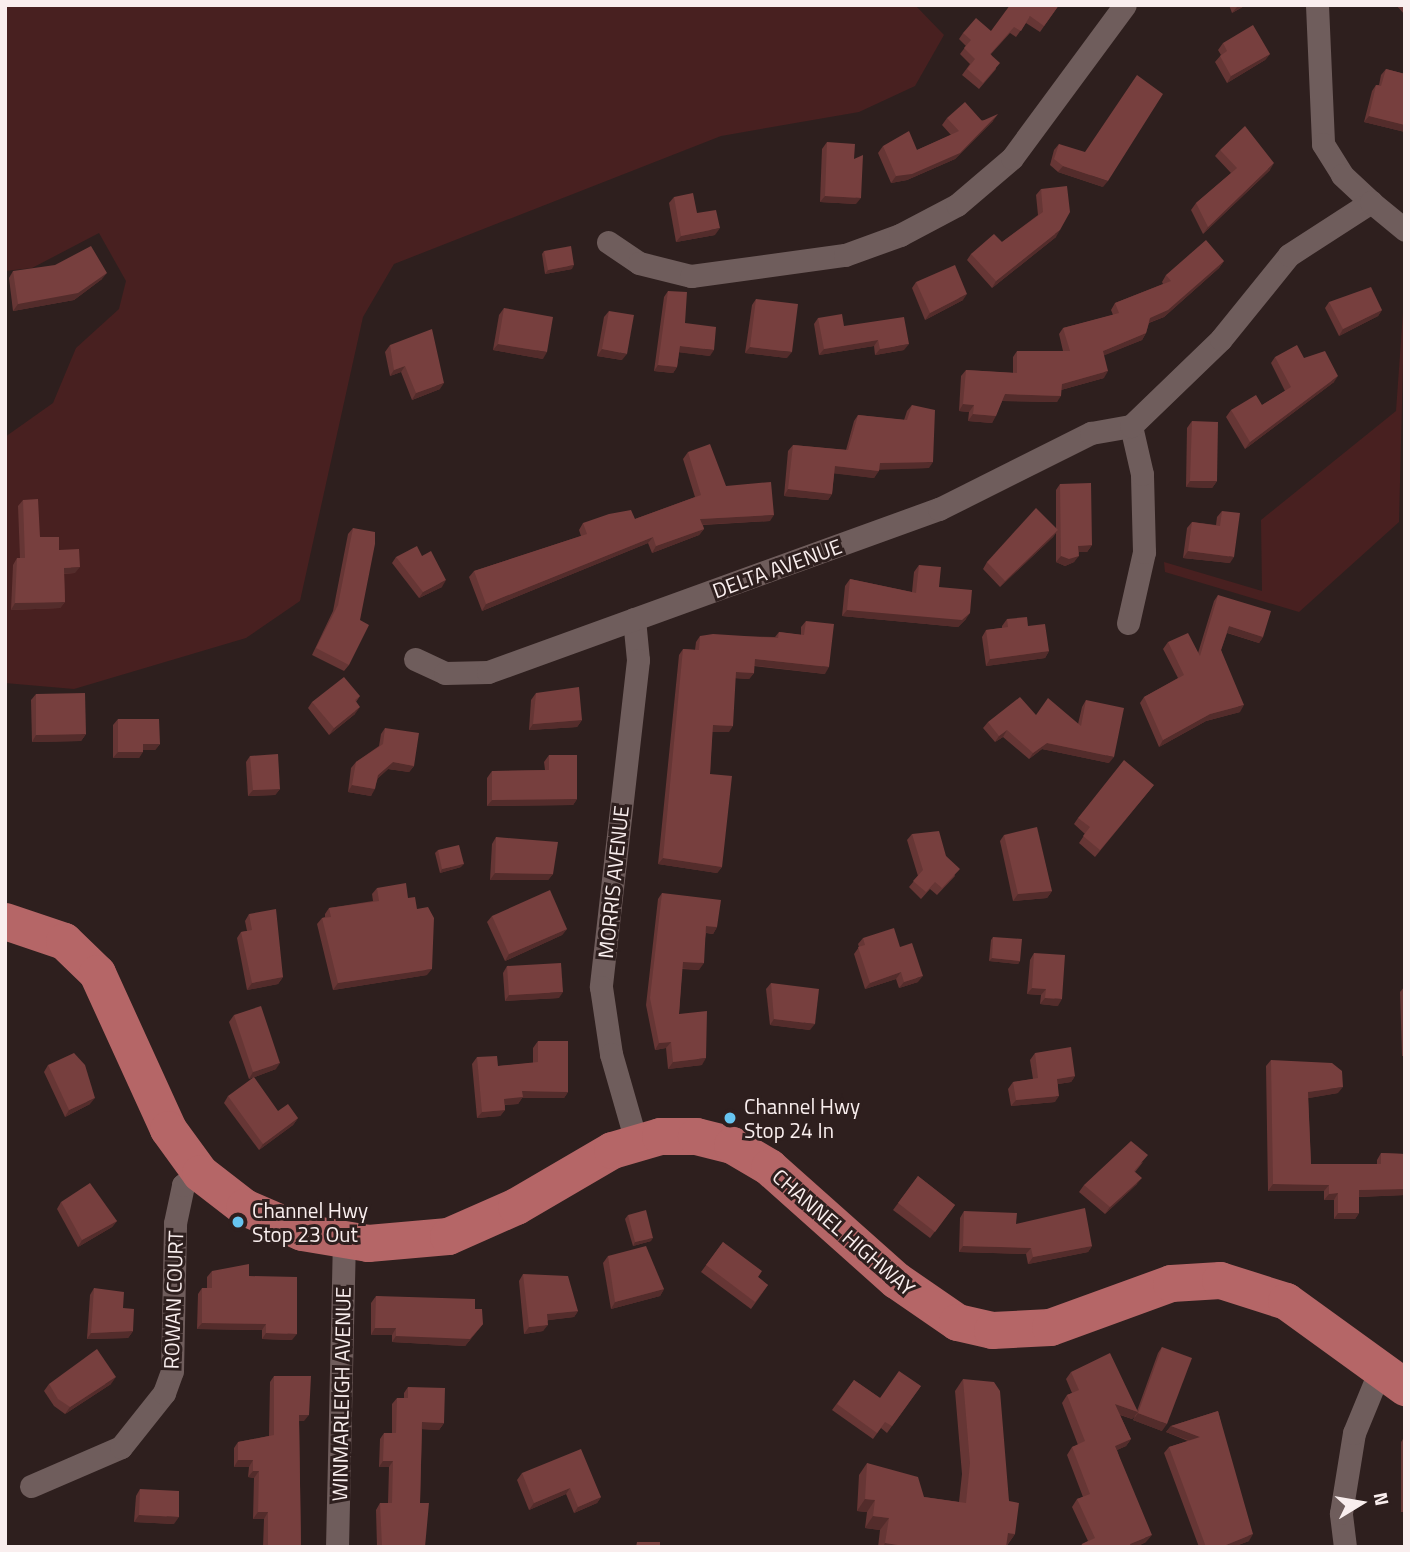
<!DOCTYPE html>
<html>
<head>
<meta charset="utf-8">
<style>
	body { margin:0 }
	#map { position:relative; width:1410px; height:1552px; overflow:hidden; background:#2e1f1e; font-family:"Titillium Web",sans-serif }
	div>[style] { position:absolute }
	.green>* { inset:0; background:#482020 }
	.minor>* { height:23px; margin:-11.5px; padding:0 11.5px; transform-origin:11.5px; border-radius:11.5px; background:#6f5d5c }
	.primary>* { height:37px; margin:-18.5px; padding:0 18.5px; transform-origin:18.5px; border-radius:18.5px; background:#b56667 }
	.wall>* { inset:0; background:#663635 }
	.shaded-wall>* { inset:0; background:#532c2b }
	.building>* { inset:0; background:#773f3e }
	.dots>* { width:19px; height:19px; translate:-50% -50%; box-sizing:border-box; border:4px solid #2e1f1e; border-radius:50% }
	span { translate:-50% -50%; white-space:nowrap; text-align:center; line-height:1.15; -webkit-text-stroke:6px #2e1f1e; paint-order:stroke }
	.street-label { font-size:21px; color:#f9eeee }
	.poi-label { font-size:21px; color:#f9eeee }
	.left { translate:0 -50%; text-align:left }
	.frame { position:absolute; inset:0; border:7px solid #f9eeee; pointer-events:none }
	.north { position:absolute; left:1326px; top:1468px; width:70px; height:70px; -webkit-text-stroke:5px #2e1f1e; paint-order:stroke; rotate:79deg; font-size:19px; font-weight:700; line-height:28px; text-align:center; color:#f9eeee }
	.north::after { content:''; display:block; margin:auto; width:24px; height:32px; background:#f9eeee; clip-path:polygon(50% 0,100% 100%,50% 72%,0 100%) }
</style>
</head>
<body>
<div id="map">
	<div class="green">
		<i style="clip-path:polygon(5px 5px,915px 5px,944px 35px,915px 86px,859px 112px,721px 136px,394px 264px,363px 317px,300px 601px,246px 638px,74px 689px,5px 683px,5px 437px,53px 403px,76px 348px,119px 309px,126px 281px,99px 233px,32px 268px,5px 271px)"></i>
		<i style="clip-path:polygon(1405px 284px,1399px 522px,1299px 612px,1165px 572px,1164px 562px,1262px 591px,1261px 520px,1396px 411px)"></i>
	</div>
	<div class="minor">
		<i style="left:1317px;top:5px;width:139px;rotate:87.5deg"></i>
		<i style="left:1323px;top:144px;width:36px;rotate:58deg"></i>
		<i style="left:1342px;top:175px;width:40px;rotate:43deg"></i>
		<i style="left:608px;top:242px;width:37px;rotate:34deg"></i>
		<i style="left:639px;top:263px;width:54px;rotate:14deg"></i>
		<i style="left:691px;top:276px;width:155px;rotate:-7.8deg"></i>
		<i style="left:845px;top:255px;width:59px;rotate:-20deg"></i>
		<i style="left:900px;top:235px;width:64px;rotate:-27.8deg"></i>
		<i style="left:957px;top:205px;width:72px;rotate:-40.5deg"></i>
		<i style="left:1012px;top:158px;width:190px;rotate:-53.6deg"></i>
		<i style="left:634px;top:619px;width:41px;rotate:84.4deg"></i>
		<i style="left:638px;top:660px;width:329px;rotate:96.5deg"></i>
		<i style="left:601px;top:987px;width:68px;rotate:81.5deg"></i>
		<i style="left:611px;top:1054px;width:91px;rotate:74deg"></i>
		<i style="left:1128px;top:623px;width:73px;rotate:-77.3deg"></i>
		<i style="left:1144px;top:552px;width:78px;rotate:-91.5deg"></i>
		<i style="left:1142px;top:474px;width:49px;rotate:-102.9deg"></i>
		<i style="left:415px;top:659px;width:33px;rotate:25deg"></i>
		<i style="left:445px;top:673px;width:43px;rotate:-1.3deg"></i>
		<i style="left:488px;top:672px;width:480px;rotate:-19.9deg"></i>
		<i style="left:939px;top:509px;width:170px;rotate:-26.6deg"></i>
		<i style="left:1091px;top:433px;width:41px;rotate:-9.9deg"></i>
		<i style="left:1131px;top:426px;width:125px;rotate:-44deg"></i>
		<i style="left:1221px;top:339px;width:108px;rotate:-51deg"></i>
		<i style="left:1289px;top:255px;width:98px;rotate:-32.9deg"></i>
		<i style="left:1371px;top:202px;width:44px;rotate:39.5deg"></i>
		<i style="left:31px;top:1486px;width:98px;rotate:-23.4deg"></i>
		<i style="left:121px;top:1447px;width:69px;rotate:-51.5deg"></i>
		<i style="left:164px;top:1393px;width:23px;rotate:-70deg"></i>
		<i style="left:172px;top:1371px;width:148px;rotate:-88.8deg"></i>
		<i style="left:175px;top:1223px;width:39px;rotate:-78deg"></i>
		<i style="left:183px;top:1185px;width:21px;rotate:-35deg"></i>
		<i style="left:337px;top:1547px;width:306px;rotate:-88.7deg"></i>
		<i style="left:1345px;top:1547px;width:34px;rotate:-97deg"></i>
		<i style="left:1341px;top:1513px;width:81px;rotate:-80.8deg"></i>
		<i style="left:1354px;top:1433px;width:68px;rotate:-67.6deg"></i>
	</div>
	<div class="primary">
		<i style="left:5px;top:921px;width:62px;rotate:18.7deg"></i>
		<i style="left:64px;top:941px;width:46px;rotate:44.1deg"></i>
		<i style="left:97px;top:973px;width:171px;rotate:65.5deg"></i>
		<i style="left:168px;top:1129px;width:54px;rotate:54deg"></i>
		<i style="left:200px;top:1173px;width:56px;rotate:37.7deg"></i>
		<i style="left:244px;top:1207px;width:63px;rotate:23.3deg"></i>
		<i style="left:302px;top:1232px;width:67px;rotate:9.5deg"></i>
		<i style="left:368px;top:1243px;width:80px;rotate:-5deg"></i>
		<i style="left:448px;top:1236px;width:74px;rotate:-23.8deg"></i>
		<i style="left:516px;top:1206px;width:111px;rotate:-30.3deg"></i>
		<i style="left:612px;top:1150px;width:50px;rotate:-16.3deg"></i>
		<i style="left:660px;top:1136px;width:36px"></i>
		<i style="left:696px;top:1136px;width:37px;rotate:14deg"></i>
		<i style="left:732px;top:1145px;width:43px;rotate:30.7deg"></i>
		<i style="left:769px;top:1167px;width:170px;rotate:41.7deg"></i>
		<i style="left:896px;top:1280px;width:74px;rotate:34.5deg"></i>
		<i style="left:957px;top:1322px;width:36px;rotate:13deg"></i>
		<i style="left:992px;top:1330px;width:58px;rotate:-3deg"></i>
		<i style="left:1050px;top:1327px;width:129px;rotate:-20deg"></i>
		<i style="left:1171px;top:1283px;width:49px;rotate:-3.5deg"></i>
		<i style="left:1220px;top:1280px;width:69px;rotate:17.7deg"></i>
		<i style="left:1286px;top:1301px;width:147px;rotate:35.9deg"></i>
	</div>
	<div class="wall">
		<i style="clip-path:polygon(1059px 5px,1040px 32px,1026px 23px,1016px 37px,1010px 33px,991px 54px,996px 69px,979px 89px,962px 75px,970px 64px,960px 54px,966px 46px,959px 39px,963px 33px,991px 31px)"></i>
		<i style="clip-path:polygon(1229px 5px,1246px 5px,1232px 13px)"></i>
		<i style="clip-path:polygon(1396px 5px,1405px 5px,1405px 15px)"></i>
		<i style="clip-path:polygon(1223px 43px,1270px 54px,1265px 60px,1227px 83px,1215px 62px,1221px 55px,1218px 50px)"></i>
		<i style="clip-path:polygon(1386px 69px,1405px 74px,1405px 132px,1364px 122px,1372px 91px,1376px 85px,1379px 85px,1381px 75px)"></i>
		<i style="clip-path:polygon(947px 118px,993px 121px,955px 159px,907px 180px,891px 183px,878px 153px,883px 146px,917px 150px,951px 135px,942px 125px)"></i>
		<i style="clip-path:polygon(827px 142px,854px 159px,856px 204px,820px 202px,822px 149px)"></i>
		<i style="clip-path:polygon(1059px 144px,1103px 187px,1058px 172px,1050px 165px,1054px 150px)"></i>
		<i style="clip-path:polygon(1220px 150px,1270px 170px,1203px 234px,1191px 210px,1196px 203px,1231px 173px,1215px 156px)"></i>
		<i style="clip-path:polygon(1041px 189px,1056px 237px,992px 288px,967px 260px,971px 254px,1002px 242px,1038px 215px,1036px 195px)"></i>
		<i style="clip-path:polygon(674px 197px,697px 213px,715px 235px,676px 242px,669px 203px)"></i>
		<i style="clip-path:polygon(544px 251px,572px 269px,545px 274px,542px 254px)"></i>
		<i style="clip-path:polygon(1224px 261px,1219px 268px,1164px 317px,1149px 323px,1146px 333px,1142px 340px,1104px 355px,1104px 378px,1061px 390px,1057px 402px,1002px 401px,992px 423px,968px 421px,969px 412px,959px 411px,961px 376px,966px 370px,1013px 373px,1013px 357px,1017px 351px,1063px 351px,1059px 334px,1063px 328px,1113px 315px,1111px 310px,1115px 303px,1163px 284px,1162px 282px,1166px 275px)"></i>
		<i style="clip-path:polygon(13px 271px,102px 279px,74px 300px,13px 311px,9px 278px)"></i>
		<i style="clip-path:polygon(916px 282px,963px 300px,925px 320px,912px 288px)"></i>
		<i style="clip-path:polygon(668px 291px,685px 323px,710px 356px,679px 352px,677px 367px,673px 373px,654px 371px,664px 297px)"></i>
		<i style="clip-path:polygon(756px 299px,787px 358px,745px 353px,752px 305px)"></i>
		<i style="clip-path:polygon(1329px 302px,1382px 310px,1378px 316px,1339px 336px,1325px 308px)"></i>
		<i style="clip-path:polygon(504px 308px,543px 359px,493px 350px,499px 315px)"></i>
		<i style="clip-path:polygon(609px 311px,622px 360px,597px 356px,604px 317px)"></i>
		<i style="clip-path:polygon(818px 318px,844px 326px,904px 350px,875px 355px,874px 346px,819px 355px,814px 324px)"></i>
		<i style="clip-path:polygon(390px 345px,440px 389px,412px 400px,401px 372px,390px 376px,385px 352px)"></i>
		<i style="clip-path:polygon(1275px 357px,1304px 358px,1334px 382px,1245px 449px,1226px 417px,1231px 410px,1262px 405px,1285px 391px,1271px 363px)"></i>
		<i style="clip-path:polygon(912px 405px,929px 468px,879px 469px,874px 478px,834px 473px,832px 494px,828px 500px,784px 496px,788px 451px,793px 445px,846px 450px,854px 421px,858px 415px,904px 420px,907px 411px)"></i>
		<i style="clip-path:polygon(1192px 421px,1217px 481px,1212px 488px,1186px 487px,1187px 428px)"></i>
		<i style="clip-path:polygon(688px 452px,726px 486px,770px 521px,703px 525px,704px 529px,699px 535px,652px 553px,648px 543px,482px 611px,469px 577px,474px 571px,581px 536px,579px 530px,583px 523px,635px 519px,695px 497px,683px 459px)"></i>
		<i style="clip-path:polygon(1060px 484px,1092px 545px,1087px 552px,1079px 552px,1074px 562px,1065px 566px,1056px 562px,1056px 533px,1053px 537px,1000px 587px,983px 569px,987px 562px,1056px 529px,1056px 490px)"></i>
		<i style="clip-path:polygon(23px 500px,40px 537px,59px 550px,75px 573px,64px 574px,65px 602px,60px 608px,11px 610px,13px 565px,17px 558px,20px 558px,18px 506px)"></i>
		<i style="clip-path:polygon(1222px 511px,1230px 563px,1183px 558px,1187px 528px,1192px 522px,1216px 525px,1217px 517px)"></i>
		<i style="clip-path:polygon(353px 528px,349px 665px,344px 671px,312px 655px,333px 611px,348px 534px)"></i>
		<i style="clip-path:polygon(422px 556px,442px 587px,419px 598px,392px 563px,396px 557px)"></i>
		<i style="clip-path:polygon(919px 565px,939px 587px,966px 619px,958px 627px,842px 616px,845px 586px,850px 579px,912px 592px,914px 572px)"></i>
		<i style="clip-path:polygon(1218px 595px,1263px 637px,1259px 643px,1227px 633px,1221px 650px,1240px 712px,1206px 721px,1159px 747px,1140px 703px,1144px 697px,1178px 678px,1163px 649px,1168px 642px,1198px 653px,1214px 601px)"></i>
		<i style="clip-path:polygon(1007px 619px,1049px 651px,1045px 658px,986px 666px,982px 637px,986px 630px,1002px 628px,1002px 626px)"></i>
		<i style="clip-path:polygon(806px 621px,825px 674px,754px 666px,754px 673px,749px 679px,735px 678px,729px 732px,712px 732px,710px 774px,722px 867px,717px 873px,658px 864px,679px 655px,683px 649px,695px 650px,696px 642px,700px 636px,775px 637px,779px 632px,801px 635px,801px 627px)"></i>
		<i style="clip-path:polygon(536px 693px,582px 720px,577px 727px,529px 730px,531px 700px)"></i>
		<i style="clip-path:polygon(36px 694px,86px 734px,81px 741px,32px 742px,31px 700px)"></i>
		<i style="clip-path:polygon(360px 696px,356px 702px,355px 714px,329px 735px,308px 708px,312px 702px)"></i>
		<i style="clip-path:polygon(1086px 700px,1109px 763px,1042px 749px,1029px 759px,1003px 737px,995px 742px,983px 728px,988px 722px,1036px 715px,1078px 724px,1082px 707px)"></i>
		<i style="clip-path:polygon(118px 719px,160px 744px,155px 750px,143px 750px,139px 758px,113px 758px,113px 725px)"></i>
		<i style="clip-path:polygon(385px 728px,414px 766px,409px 772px,388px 769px,378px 778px,371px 796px,348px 792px,351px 768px,356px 762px,379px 746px,381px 734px)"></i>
		<i style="clip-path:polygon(549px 755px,577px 799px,573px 805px,487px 806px,487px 778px,492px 771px,545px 770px,544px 762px)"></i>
		<i style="clip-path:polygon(250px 756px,280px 789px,275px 795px,248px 796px,246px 762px)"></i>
		<i style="clip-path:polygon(1154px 785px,1095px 857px,1079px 843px,1085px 834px,1074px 824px,1078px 818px)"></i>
		<i style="clip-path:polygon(912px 834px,946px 856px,955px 876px,937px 895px,930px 889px,921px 899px,909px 887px,918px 876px,907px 840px)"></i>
		<i style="clip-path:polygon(1004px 835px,1052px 891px,1047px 898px,1013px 901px,1000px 841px)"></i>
		<i style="clip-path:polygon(496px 837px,553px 874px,548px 880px,490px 880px,492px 844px)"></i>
		<i style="clip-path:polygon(438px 850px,461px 867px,440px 873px,435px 853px)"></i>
		<i style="clip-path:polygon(377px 888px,408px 898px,427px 975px,333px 990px,317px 924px,322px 918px,325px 917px,325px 914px,329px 908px,373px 901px,372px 894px)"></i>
		<i style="clip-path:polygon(662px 893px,717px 927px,713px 934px,706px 933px,699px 970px,682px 969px,679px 1014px,702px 1065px,668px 1069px,666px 1048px,655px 1050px,646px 1005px,658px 899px)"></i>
		<i style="clip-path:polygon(249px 914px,283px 977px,278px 984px,247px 990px,237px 938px,241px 932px,247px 931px,245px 921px)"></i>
		<i style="clip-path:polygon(492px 916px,567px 929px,562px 935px,505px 961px,487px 922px)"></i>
		<i style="clip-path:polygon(993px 937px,1020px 961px,1018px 964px,989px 961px,991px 940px)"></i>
		<i style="clip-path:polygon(863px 938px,900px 947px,918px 982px,899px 988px,896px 979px,865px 989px,854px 954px,859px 947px,858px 944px)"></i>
		<i style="clip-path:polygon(1034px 953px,1058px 1006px,1040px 1004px,1041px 995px,1027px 994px,1030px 960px)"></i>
		<i style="clip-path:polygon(507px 966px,559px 998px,505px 1001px,503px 973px)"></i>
		<i style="clip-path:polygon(771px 983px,810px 1030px,770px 1025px,766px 989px)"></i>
		<i style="clip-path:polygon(1405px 986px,1405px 1056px,1402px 1056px,1400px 992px)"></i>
		<i style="clip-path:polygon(234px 1015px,276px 1069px,249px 1079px,229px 1022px)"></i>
		<i style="clip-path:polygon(538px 1041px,568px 1092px,564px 1098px,522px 1098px,518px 1104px,505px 1105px,505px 1110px,500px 1116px,477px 1118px,472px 1064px,477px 1057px,498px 1066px,533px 1063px,533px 1048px)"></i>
		<i style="clip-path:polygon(1035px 1053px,1075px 1076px,1071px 1082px,1058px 1084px,1055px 1102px,1011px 1106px,1008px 1089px,1013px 1082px,1033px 1079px,1030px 1060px)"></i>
		<i style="clip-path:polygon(1271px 1060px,1338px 1093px,1308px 1098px,1311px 1164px,1377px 1164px,1377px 1160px,1381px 1153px,1405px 1154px,1405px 1195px,1359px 1197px,1359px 1213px,1355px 1219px,1334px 1219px,1334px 1200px,1324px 1200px,1324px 1191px,1268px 1191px,1266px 1066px)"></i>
		<i style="clip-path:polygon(48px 1065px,90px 1104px,65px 1117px,44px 1072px)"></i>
		<i style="clip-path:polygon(228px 1096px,278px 1111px,298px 1118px,293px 1125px,259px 1150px,224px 1103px)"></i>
		<i style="clip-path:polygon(1143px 1162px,1135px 1172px,1137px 1184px,1105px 1214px,1079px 1192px,1084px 1185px)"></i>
		<i style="clip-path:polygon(918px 1176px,955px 1205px,930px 1238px,893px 1210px)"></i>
		<i style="clip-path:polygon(61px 1202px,117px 1221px,112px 1227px,78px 1247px,57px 1209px)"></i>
		<i style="clip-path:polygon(964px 1211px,1016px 1224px,1092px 1246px,1088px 1252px,1028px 1264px,1026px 1254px,959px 1252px,960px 1218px)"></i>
		<i style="clip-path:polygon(628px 1215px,651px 1241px,633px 1246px,625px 1219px)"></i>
		<i style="clip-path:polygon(723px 1242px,758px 1277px,768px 1285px,751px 1309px,701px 1272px)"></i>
		<i style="clip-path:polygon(608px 1256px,664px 1289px,660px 1296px,611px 1309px,603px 1263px)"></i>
		<i style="clip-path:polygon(212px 1271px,249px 1276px,292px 1340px,262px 1339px,262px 1330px,197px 1329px,198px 1294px,202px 1288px,207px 1288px,207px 1277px)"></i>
		<i style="clip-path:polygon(523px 1274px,578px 1311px,574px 1317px,548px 1320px,543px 1331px,524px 1334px,519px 1281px)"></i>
		<i style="clip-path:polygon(94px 1288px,123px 1308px,133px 1331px,128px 1338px,87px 1339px,90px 1295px)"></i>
		<i style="clip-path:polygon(376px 1296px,475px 1309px,483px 1324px,465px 1346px,392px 1342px,392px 1335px,371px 1335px,371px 1303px)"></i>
		<i style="clip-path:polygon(1162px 1347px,1162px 1431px,1133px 1420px,1135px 1416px,1132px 1419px,1120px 1415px,1131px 1439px,1126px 1446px,1117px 1450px,1146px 1542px,1136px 1547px,1080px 1547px,1082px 1544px,1088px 1541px,1072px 1507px,1077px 1499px,1083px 1497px,1067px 1455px,1072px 1447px,1078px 1445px,1062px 1403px,1067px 1395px,1072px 1393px,1066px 1379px,1071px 1372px,1137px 1411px,1158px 1353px)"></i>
		<i style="clip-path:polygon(274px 1376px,304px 1421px,299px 1421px,301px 1547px,263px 1547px,264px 1519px,253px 1519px,254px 1478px,248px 1477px,249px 1467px,234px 1467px,234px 1448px,238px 1442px,269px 1436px,270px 1382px)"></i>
		<i style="clip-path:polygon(963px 1379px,1009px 1501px,1015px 1534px,1006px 1547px,878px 1547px,880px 1530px,865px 1528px,867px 1512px,857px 1511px,859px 1475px,867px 1463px,924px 1497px,959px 1502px,962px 1474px,955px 1391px)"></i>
		<i style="clip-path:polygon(854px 1380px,880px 1398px,921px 1386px,887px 1433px,881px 1428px,873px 1439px,832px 1410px)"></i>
		<i style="clip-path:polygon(49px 1384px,111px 1384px,65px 1414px,54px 1406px,44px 1391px)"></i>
		<i style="clip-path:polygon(408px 1387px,444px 1423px,439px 1430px,422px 1429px,420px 1503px,425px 1547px,377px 1547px,376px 1510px,380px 1503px,388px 1503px,389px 1467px,379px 1467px,380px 1439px,384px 1433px,392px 1433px,392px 1404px,397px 1398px,404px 1398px,404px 1393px)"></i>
		<i style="clip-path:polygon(1218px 1411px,1249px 1541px,1233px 1547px,1199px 1547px,1164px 1453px,1169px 1447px,1188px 1441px,1166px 1432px,1171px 1426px)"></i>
		<i style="clip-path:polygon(1405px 1436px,1405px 1512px,1401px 1512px,1401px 1442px)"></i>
		<i style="clip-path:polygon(522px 1473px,601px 1497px,597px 1503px,574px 1513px,566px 1494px,529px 1510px,517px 1480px)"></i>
		<i style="clip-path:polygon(140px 1489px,174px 1524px,134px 1522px,136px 1496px)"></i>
	</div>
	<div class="shaded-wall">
		<i style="clip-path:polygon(1239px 5px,1246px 5px,1232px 13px,1237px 7px)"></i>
		<i style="clip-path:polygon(1270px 54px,1265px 60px,1227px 83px,1231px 76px)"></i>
		<i style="clip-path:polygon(998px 114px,993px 121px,955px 159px,907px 180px,891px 183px,896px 176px)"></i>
		<i style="clip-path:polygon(1369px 116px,1405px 125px,1405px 132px,1364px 122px)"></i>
		<i style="clip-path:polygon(1274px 163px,1270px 170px,1203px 234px,1208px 227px)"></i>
		<i style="clip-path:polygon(1063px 166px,1108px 181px,1103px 187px,1058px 172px)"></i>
		<i style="clip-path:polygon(825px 196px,861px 198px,856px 204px,820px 202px)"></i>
		<i style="clip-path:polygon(720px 228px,715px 235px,676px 242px,681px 236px)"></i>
		<i style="clip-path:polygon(1060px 230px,1056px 237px,992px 288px,996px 281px)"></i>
		<i style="clip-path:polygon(1224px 261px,1219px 268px,1164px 317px,1145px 324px,1150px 318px)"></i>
		<i style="clip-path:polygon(574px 265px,572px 269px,545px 274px,548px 270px)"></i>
		<i style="clip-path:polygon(107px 273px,102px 279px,74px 300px,13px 311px,18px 304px)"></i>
		<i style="clip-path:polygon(967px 294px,963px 300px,925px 320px,930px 313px)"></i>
		<i style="clip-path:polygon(1382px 310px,1378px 316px,1339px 336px,1343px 329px)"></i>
		<i style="clip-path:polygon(1146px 333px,1142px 340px,1098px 358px,1103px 351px)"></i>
		<i style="clip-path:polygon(878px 340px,874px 346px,819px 355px,824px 349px)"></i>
		<i style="clip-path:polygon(498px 344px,547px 352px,543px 359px,493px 350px)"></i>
		<i style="clip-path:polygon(909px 344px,904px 350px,875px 355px,880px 349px)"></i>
		<i style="clip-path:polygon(680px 346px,714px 350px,710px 356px,676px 352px)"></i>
		<i style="clip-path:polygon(750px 347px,792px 352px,787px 358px,745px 353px)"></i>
		<i style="clip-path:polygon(602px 349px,627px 354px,622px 360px,597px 356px)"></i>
		<i style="clip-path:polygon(658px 365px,677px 367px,673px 373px,654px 371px)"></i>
		<i style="clip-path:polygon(405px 366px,401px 372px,390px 376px,394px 370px)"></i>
		<i style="clip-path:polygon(1108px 371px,1104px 378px,1057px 391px,1062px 384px)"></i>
		<i style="clip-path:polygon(1338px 376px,1334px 382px,1245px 449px,1250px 442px)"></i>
		<i style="clip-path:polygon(444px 383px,440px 389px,412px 400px,416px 393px)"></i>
		<i style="clip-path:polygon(1005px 394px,1061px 396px,1057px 402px,1000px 401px)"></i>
		<i style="clip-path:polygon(963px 404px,974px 405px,969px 412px,959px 411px)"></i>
		<i style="clip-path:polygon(973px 414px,996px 416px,992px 423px,968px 421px)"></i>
		<i style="clip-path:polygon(933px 462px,929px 468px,875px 470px,880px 463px)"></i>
		<i style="clip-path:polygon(835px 466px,879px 471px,874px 478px,830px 473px)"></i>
		<i style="clip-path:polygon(1190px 481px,1217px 481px,1212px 488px,1186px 487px)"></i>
		<i style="clip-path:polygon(788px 489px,832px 494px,828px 500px,784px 496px)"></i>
		<i style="clip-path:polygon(774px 515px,770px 521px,696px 525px,700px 519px)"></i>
		<i style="clip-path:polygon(704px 529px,699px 535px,652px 553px,656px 546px)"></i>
		<i style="clip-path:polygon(1058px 530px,1053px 537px,1000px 587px,1005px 581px)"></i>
		<i style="clip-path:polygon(653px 537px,648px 543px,482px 611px,486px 604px)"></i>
		<i style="clip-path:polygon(1092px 545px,1087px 552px,1074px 552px,1078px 546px)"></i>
		<i style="clip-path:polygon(1188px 551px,1234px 557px,1230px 563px,1183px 558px)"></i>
		<i style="clip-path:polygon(1061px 556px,1079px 556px,1074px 562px,1065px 566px,1056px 562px)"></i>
		<i style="clip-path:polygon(80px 567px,75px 573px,59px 574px,64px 568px)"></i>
		<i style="clip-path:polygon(446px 580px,442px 587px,419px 598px,423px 592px)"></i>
		<i style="clip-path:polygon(65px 602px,60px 608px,11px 610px,15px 603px)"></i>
		<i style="clip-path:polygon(847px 610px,970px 613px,966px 619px,958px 627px,842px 616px)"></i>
		<i style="clip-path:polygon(1229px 626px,1263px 637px,1259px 643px,1225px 632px)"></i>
		<i style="clip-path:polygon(1049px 651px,1045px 658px,986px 666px,990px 659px)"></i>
		<i style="clip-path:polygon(755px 659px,829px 667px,825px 674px,750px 665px)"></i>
		<i style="clip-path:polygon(736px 672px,754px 673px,749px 679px,731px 678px)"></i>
		<i style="clip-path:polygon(1244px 705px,1240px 712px,1206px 721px,1159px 747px,1163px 740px,1210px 714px)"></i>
		<i style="clip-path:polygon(360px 707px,355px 714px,329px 735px,334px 728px)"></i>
		<i style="clip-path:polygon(582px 720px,577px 727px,529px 730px,533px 724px)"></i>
		<i style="clip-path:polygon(713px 725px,733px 726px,729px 732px,708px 732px)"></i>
		<i style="clip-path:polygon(1007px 730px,1003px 737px,995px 742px,999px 736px)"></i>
		<i style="clip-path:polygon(86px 734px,81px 741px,32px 742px,36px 735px)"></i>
		<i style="clip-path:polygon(1047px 743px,1114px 757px,1109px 763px,1042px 749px,1029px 759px,1033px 753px)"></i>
		<i style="clip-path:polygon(143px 744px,160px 744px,155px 750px,138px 750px)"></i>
		<i style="clip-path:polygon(118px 752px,143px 752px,139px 758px,113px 758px)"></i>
		<i style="clip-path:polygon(393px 762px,414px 766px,409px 772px,388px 769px,374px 782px,378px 775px)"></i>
		<i style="clip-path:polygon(352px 785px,375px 789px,371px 796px,348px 792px)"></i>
		<i style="clip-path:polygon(280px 789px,275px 795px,248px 796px,253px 790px)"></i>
		<i style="clip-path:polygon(577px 799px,573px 805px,487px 806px,492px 800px)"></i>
		<i style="clip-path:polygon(663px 858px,722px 867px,717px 873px,658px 864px)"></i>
		<i style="clip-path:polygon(464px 864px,461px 867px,440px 873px,442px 869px)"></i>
		<i style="clip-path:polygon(495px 873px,553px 874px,548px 880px,490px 880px)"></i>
		<i style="clip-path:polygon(1052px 891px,1047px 898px,1013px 901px,1018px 894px)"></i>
		<i style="clip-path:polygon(706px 926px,717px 927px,713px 934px,702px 932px)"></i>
		<i style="clip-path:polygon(567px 929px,562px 935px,505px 961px,509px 954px)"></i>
		<i style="clip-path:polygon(992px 958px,1020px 961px,1018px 964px,989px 961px)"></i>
		<i style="clip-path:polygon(683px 962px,704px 963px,699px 970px,678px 968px)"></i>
		<i style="clip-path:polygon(432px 969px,427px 975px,333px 990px,338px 983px)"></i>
		<i style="clip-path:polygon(901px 972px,896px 979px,865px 989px,870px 983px)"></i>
		<i style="clip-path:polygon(923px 976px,918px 982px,899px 988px,904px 982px)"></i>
		<i style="clip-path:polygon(283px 977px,278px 984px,247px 990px,252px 983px)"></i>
		<i style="clip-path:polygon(1032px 988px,1046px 989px,1041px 995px,1027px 994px)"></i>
		<i style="clip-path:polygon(563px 992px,559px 998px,505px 1001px,509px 995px)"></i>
		<i style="clip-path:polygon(1045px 998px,1062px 999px,1058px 1006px,1040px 1004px)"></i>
		<i style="clip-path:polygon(774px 1019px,815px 1024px,810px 1030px,770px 1025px)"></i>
		<i style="clip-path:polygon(671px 1042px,666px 1048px,655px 1050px,659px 1043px)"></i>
		<i style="clip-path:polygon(706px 1058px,702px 1065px,668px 1069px,673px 1062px)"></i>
		<i style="clip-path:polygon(280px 1063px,276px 1069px,249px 1079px,253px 1072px)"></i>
		<i style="clip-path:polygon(1075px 1076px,1071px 1082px,1052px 1085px,1057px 1079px)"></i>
		<i style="clip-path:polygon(1343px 1087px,1338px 1093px,1304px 1099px,1308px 1092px)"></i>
		<i style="clip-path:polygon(522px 1091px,568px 1092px,564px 1098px,522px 1098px,518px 1104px,499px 1105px,504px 1099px)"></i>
		<i style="clip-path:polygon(1059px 1096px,1055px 1102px,1011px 1106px,1016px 1100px)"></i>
		<i style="clip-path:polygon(95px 1098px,90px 1104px,65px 1117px,69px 1110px)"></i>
		<i style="clip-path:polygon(505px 1110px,500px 1116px,477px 1118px,482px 1112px)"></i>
		<i style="clip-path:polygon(298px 1118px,293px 1125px,259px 1150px,263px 1144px)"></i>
		<i style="clip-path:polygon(1142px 1178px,1137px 1184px,1105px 1214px,1110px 1207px)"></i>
		<i style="clip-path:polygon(1273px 1184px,1329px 1185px,1324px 1191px,1268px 1191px)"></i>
		<i style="clip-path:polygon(1405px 1189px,1405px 1195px,1355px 1197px,1359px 1190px)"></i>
		<i style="clip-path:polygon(1338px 1193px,1334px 1200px,1324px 1200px,1329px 1194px)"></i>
		<i style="clip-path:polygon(1338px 1213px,1359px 1213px,1355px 1219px,1334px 1219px)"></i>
		<i style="clip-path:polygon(117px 1221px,112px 1227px,78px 1247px,82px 1240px)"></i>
		<i style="clip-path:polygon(653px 1238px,651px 1241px,633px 1246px,635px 1242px)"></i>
		<i style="clip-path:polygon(963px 1246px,1031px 1248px,1026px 1254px,959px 1252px)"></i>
		<i style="clip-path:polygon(1092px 1246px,1088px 1252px,1028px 1264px,1033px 1257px)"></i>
		<i style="clip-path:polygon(664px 1289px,660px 1296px,611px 1309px,615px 1302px)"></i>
		<i style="clip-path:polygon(578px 1311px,574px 1317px,542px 1321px,547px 1314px)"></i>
		<i style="clip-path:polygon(202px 1323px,266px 1324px,262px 1330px,197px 1329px)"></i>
		<i style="clip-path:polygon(483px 1324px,465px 1346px,392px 1342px,396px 1336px)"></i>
		<i style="clip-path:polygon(548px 1325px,543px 1331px,524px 1334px,529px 1327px)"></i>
		<i style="clip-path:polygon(375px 1328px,396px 1328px,392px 1335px,371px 1335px)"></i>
		<i style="clip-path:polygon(133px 1331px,128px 1338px,87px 1339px,91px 1333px)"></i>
		<i style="clip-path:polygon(266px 1333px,297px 1334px,292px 1340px,262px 1339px)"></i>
		<i style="clip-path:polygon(116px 1377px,111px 1384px,65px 1414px,70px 1407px)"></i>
		<i style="clip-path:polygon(1115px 1404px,1138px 1412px,1132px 1419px,1110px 1411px)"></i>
		<i style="clip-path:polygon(1138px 1413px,1167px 1424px,1162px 1431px,1133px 1420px)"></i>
		<i style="clip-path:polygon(299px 1415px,309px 1415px,304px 1421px,295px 1421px)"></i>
		<i style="clip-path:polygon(422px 1422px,444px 1423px,439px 1430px,418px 1429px)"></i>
		<i style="clip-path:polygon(1171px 1426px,1200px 1437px,1196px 1443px,1166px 1432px)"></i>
		<i style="clip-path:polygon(1131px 1439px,1126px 1446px,1110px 1453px,1115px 1446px)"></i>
		<i style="clip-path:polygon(238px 1460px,253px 1460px,249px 1467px,234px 1467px)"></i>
		<i style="clip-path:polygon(383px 1461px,393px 1461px,389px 1467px,379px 1467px)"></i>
		<i style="clip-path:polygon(253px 1471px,259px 1471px,254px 1478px,248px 1477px)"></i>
		<i style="clip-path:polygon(570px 1488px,566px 1494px,529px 1510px,534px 1503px)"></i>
		<i style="clip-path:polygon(601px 1497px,597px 1503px,574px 1513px,578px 1507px)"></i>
		<i style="clip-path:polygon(865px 1499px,875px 1500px,867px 1512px,857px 1511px)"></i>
		<i style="clip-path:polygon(258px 1512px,268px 1512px,264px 1519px,253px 1519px)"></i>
		<i style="clip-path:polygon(139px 1515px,179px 1517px,174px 1524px,134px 1522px)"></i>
		<i style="clip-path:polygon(873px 1516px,889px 1518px,880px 1530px,865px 1528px)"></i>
		<i style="clip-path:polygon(1008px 1533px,1015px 1534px,1007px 1545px,999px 1544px)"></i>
		<i style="clip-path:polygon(1253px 1534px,1249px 1541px,1233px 1547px,1221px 1547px)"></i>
		<i style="clip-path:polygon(1152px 1535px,1146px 1542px,1136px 1547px,1128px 1547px,1130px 1544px)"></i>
		<i style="clip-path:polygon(885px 1543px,898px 1545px,897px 1547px,883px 1547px)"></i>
	</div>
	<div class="building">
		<i style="clip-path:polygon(1010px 5px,1059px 5px,1044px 26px,1030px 16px,1021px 31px,1014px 27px,990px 54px,1000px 63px,983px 83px,967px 69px,975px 59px,964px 48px,971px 40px,963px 33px,976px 18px,991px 31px)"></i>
		<i style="clip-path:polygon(1253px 25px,1270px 54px,1231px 76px,1220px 56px,1227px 51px,1223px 43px)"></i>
		<i style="clip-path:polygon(1386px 69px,1405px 74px,1405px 125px,1369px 116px,1376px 85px,1381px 86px)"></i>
		<i style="clip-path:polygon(1137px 75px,1163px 94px,1108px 181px,1063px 166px,1054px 159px,1059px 144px,1085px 152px)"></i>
		<i style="clip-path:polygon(965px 102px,982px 121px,998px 114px,960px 153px,912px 174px,896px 176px,883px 146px,909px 131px,917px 150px,959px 131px,947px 118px)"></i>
		<i style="clip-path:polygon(1245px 126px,1274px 163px,1208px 227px,1196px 203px,1237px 168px,1220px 150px)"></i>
		<i style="clip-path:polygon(827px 142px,855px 144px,854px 159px,863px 155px,861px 198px,825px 196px)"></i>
		<i style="clip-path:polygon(1067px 186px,1070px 212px,1060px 230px,996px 281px,971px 254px,994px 234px,1002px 242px,1043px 212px,1041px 189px)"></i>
		<i style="clip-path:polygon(693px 193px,697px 213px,716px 210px,720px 228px,681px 236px,674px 197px)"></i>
		<i style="clip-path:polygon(1206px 240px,1224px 261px,1168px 310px,1150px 318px,1146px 333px,1103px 351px,1108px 371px,1062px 384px,1061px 396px,1005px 394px,996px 416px,973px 414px,974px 405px,963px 404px,966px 370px,1017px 373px,1017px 351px,1070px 351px,1063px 328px,1119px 313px,1115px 303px,1171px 281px,1166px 275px)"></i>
		<i style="clip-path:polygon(91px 246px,107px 273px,78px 293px,18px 304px,13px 271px,55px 265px)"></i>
		<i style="clip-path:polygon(571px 246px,574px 265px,548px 270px,544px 251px)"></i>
		<i style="clip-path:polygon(955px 265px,967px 294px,930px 313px,916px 282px)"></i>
		<i style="clip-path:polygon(1371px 287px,1382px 310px,1343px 329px,1329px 302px)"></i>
		<i style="clip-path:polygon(668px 291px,687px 292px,685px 323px,716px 327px,714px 350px,680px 346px,677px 367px,658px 365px)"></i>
		<i style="clip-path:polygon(756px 299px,798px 304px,792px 352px,750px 347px)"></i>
		<i style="clip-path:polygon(504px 308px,553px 317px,547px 352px,498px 344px)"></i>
		<i style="clip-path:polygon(609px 311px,634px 315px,627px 354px,602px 349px)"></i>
		<i style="clip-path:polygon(842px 314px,844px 326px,904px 317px,909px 344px,880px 349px,878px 340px,824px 349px,818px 318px)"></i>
		<i style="clip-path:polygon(432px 329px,444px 383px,416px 393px,405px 366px,394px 370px,390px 345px)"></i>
		<i style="clip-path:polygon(1297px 345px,1304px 358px,1325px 351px,1338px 376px,1250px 442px,1231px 410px,1256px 395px,1262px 405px,1291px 387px,1275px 357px)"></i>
		<i style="clip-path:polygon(912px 405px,935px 410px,933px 462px,880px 463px,879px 471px,835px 466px,832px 494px,788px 489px,793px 445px,848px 450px,858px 415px,907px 420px)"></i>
		<i style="clip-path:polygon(1192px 421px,1218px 422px,1217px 481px,1190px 481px)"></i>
		<i style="clip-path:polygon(710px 444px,726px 486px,771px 482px,774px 515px,700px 519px,704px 529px,656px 546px,653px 537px,486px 604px,474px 571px,587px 534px,583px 523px,609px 514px,631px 510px,635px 519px,701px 495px,688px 452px)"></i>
		<i style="clip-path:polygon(1091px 483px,1092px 545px,1078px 546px,1079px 556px,1069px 559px,1061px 556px,1060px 484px)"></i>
		<i style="clip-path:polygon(38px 499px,40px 537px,59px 537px,59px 550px,79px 549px,80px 567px,64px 568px,65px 602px,15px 603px,17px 558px,25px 558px,23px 500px)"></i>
		<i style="clip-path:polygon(1036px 508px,1058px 530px,1005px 581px,987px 562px)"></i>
		<i style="clip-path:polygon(1222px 511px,1240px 513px,1234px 557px,1188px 551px,1192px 522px,1220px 526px)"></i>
		<i style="clip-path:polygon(353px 528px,375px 532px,375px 544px,360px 620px,369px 625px,349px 665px,316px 648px,338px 605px)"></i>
		<i style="clip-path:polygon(417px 546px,422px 556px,431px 551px,446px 580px,423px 592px,396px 557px)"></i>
		<i style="clip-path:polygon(919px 565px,941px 567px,939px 587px,972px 590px,970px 613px,962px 620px,847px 610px,850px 579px,916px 593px)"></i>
		<i style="clip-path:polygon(1218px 595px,1271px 611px,1263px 637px,1229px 626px,1221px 650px,1244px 705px,1210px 714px,1163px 740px,1144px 697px,1184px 675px,1168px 642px,1188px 633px,1200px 656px)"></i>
		<i style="clip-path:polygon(1027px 617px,1028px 626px,1045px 624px,1049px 651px,990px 659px,986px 630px,1008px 627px,1007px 619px)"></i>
		<i style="clip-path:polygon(806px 621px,834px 624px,829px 667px,755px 659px,754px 673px,736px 672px,733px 726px,713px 725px,710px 774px,732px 776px,722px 867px,663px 858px,683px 649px,699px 650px,700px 636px,713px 634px,778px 638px,779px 632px,804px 635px)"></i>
		<i style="clip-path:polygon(344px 677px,360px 696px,355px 700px,360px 707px,334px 728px,312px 702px)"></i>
		<i style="clip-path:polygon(579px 687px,582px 720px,533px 724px,536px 693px)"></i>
		<i style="clip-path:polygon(85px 693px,86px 734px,36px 735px,36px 694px)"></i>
		<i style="clip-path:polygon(1020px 697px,1036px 715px,1048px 698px,1081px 726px,1086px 700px,1124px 708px,1114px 757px,1047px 743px,1033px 753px,1007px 730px,999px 736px,988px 722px)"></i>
		<i style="clip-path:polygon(118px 719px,159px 719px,160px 744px,143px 744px,143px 752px,118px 752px)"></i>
		<i style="clip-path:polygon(385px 728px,419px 733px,414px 766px,393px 762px,378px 775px,375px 789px,352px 785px,356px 762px,383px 744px)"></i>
		<i style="clip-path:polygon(278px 754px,280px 789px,253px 790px,250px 756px)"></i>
		<i style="clip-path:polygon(549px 755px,577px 755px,577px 799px,492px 800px,492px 771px,549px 770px)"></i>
		<i style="clip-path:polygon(1124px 760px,1154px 785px,1100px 850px,1083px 836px,1090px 827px,1078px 818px)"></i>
		<i style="clip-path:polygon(1037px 827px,1052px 891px,1018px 894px,1004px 835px)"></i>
		<i style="clip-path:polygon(939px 831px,946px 856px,960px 869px,942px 888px,935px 882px,926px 892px,913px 881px,923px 870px,912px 834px)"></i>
		<i style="clip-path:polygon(496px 837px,558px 842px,553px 874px,495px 873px)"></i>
		<i style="clip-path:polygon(459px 845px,464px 864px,442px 869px,438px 850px)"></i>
		<i style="clip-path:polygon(406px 883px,408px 898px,415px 897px,417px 909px,428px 907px,434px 918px,432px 969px,338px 983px,322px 918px,331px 917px,329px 908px,379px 901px,377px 888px)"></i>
		<i style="clip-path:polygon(550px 890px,567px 929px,509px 954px,492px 916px)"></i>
		<i style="clip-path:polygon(662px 893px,721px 900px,717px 927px,706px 926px,704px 963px,683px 962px,679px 1014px,707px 1011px,706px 1058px,673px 1062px,671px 1042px,659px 1043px,650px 998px)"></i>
		<i style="clip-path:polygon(276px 909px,283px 977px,252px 983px,241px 932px,252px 930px,249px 914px)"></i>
		<i style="clip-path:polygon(894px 928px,900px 947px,912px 943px,923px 976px,904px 982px,901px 972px,870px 983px,858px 947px,865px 945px,863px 938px)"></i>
		<i style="clip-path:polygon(993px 937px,1022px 939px,1020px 961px,992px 958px)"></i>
		<i style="clip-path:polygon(1034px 953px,1065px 955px,1062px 999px,1045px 998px,1046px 989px,1032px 988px)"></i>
		<i style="clip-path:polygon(561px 963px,563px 992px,509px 995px,507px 966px)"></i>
		<i style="clip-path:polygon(771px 983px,819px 989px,815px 1024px,774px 1019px)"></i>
		<i style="clip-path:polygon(261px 1006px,280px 1063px,253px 1072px,234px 1015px)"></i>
		<i style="clip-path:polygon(538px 1041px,568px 1041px,568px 1092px,522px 1091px,523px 1097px,504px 1099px,505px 1110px,482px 1112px,477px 1057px,497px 1056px,498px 1066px,538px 1062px)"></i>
		<i style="clip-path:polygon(1071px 1047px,1075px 1076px,1057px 1079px,1059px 1096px,1016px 1100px,1013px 1082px,1038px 1078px,1035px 1053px)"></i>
		<i style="clip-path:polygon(74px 1053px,85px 1065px,95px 1098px,69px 1110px,48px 1065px)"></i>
		<i style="clip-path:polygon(1271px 1060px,1332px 1063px,1342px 1071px,1343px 1087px,1308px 1092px,1311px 1164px,1381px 1164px,1381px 1153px,1405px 1154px,1405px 1189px,1359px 1190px,1359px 1213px,1338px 1213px,1338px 1193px,1329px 1194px,1329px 1185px,1273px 1184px)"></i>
		<i style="clip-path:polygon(254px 1077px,278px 1111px,288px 1104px,298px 1118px,263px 1144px,228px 1096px)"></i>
		<i style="clip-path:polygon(1131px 1141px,1148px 1155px,1134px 1171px,1142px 1178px,1110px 1207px,1084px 1185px)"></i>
		<i style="clip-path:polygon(918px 1176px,955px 1205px,935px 1232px,898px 1203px)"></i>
		<i style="clip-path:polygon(90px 1183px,117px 1221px,82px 1240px,61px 1202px)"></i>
		<i style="clip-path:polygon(1085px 1208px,1092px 1246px,1033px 1257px,1031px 1248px,963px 1246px,964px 1211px,1017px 1213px,1016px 1224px)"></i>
		<i style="clip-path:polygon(646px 1210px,653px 1238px,635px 1242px,628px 1215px)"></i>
		<i style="clip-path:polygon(723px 1242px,762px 1271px,758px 1277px,768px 1285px,755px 1302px,706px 1265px)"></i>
		<i style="clip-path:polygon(646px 1246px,664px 1289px,615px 1302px,608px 1256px)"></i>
		<i style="clip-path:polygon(249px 1264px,249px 1276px,297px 1277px,297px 1334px,266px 1333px,266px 1324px,202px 1323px,202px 1288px,212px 1288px,212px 1271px)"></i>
		<i style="clip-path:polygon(523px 1274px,568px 1276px,578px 1311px,547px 1314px,548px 1325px,529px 1327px)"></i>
		<i style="clip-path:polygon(94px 1288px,124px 1292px,123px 1308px,134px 1309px,133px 1331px,91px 1333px)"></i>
		<i style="clip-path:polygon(376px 1296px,475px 1299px,475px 1309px,482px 1309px,483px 1324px,470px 1339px,396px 1336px,396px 1328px,375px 1328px)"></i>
		<i style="clip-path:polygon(1162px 1347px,1192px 1358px,1167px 1424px,1138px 1413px)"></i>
		<i style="clip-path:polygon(97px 1349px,116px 1377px,70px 1407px,58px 1399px,49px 1384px)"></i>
		<i style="clip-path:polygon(1110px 1353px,1138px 1412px,1115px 1404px,1131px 1439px,1115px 1446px,1152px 1535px,1130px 1544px,1131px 1547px,1083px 1547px,1082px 1544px,1095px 1538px,1077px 1499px,1090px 1494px,1072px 1447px,1085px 1441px,1067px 1395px,1079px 1390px,1071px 1372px)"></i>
		<i style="clip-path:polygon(899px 1371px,921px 1386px,892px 1426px,885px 1422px,877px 1433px,837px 1404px,854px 1380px,880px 1398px)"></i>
		<i style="clip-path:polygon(274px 1376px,311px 1376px,309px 1415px,299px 1415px,301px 1547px,268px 1547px,268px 1512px,258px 1512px,259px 1471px,253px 1471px,253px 1460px,238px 1460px,238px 1442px,274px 1435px)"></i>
		<i style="clip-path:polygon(963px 1379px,994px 1382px,1000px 1391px,1009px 1501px,1019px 1503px,1015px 1534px,1008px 1533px,1006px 1547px,898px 1547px,898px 1545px,885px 1543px,889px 1518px,873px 1516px,875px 1500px,865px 1499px,867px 1463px,918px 1477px,924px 1497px,966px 1503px,970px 1463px)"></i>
		<i style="clip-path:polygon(408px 1387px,445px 1388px,444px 1423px,422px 1422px,420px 1503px,429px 1503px,425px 1547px,382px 1547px,380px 1503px,392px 1503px,393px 1461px,383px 1461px,384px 1433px,396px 1433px,397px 1398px,408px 1398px)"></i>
		<i style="clip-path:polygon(1218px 1411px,1253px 1534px,1221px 1547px,1206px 1547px,1169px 1447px,1200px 1437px,1171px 1426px)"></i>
		<i style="clip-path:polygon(581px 1449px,601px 1497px,578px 1507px,570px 1488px,534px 1503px,522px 1473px)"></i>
		<i style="clip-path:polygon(140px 1489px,179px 1491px,179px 1517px,139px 1515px)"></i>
		<i style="clip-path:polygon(637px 1542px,660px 1542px,660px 1547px,636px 1547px)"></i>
	</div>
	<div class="dots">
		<i style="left:730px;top:1118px;background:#67c4f0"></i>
		<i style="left:238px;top:1222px;background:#67c4f0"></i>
	</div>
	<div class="street-label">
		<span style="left:777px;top:568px;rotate:-20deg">DELTA AVENUE</span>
		<span style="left:613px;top:882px;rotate:-84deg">MORRIS AVENUE</span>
		<span style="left:844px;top:1232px;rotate:41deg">CHANNEL HIGHWAY</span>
		<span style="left:173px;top:1300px;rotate:-88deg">ROWAN COURT</span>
		<span style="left:341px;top:1394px;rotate:-89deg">WINMARLEIGH AVENUE</span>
	</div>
	<div class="poi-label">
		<span class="left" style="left:744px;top:1118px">Channel Hwy<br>Stop 24 In</span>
		<span class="left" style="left:252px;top:1222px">Channel Hwy<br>Stop 23 Out</span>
	</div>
	<div class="frame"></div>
	<div class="north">N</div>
</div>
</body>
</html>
